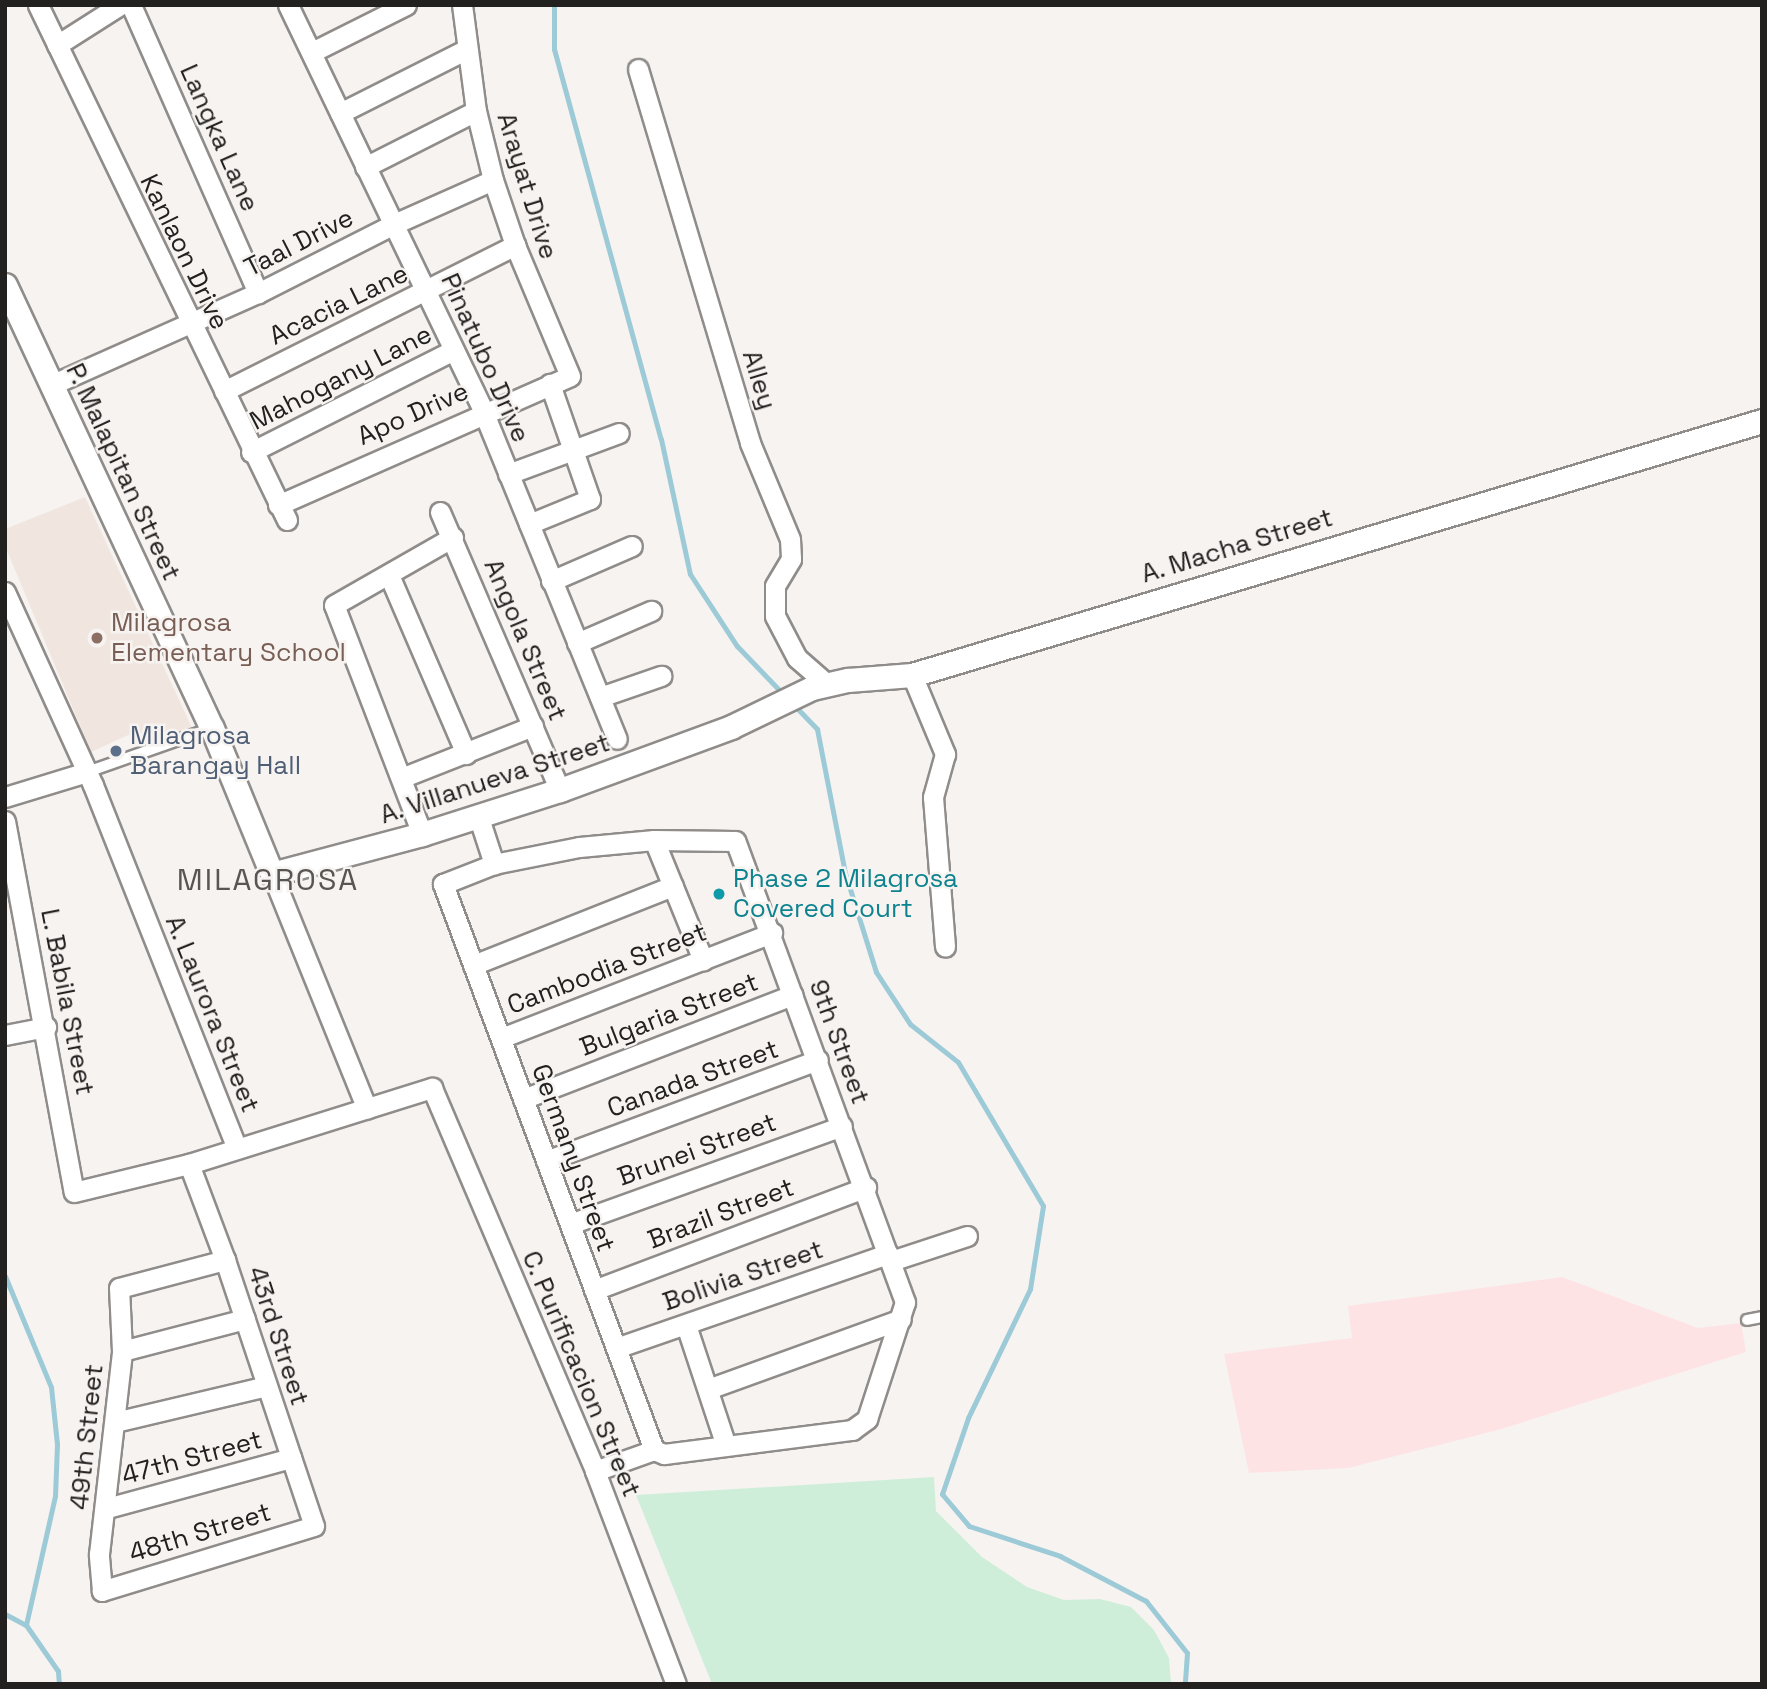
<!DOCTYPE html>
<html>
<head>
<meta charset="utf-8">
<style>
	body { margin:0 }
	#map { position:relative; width:1767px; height:1689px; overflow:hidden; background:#f7f3f1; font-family:"Space Grotesk",sans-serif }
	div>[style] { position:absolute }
	.industrial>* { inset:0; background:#fee3e4 }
	.built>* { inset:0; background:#f0e6df }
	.green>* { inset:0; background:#cfeeda }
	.stream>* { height:5px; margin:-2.5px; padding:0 2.5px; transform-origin:2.5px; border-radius:2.5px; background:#9ccad6 }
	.roads { filter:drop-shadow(2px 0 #8f8c8a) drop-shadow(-2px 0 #8f8c8a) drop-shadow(0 2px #8f8c8a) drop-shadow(0 -2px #8f8c8a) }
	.service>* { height:10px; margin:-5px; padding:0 5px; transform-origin:5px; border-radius:5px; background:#fff }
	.minor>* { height:19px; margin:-9.5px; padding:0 9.5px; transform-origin:9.5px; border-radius:9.5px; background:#fff }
	.tertiary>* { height:23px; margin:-11.5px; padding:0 11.5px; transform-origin:11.5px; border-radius:11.5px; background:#fff }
	.dots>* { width:19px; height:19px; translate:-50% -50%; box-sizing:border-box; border:4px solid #f7f3f1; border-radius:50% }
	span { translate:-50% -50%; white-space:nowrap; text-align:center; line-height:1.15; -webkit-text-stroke:5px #f7f3f1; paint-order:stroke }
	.street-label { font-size:26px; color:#222120 }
	.education-label { font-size:26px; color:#785e54 }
	.left { translate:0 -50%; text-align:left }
	.service-label { font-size:26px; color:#4e5e75 }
	.culture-label { font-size:26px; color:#0d838f }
	.quarter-label { font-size:30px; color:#585654; letter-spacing:2px }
	.frame { position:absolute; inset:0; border:7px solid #222120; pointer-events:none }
</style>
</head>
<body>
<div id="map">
	<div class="industrial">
		<i style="clip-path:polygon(1562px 1277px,1698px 1328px,1741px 1323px,1746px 1352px,1498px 1430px,1348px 1468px,1249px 1473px,1224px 1354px,1352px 1338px,1348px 1306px)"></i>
	</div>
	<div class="built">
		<i style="clip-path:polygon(85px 497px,193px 730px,143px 752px,135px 732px,91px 752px,5px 546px,5px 529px)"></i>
	</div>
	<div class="green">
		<i style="clip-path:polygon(934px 1477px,936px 1511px,982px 1557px,1027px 1587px,1064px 1600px,1100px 1599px,1131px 1607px,1154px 1630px,1169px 1658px,1171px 1684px,712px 1684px,636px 1495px)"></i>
	</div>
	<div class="stream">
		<i style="left:554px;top:5px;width:44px;rotate:90deg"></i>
		<i style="left:554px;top:49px;width:404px;rotate:74.7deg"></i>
		<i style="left:661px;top:439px;width:138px;rotate:77.9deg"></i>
		<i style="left:690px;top:574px;width:86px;rotate:56.9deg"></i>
		<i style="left:737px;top:646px;width:68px;rotate:46.2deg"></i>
		<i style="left:793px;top:704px;width:35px;rotate:46deg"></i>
		<i style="left:817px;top:729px;width:147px;rotate:79deg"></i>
		<i style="left:845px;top:873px;width:104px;rotate:72.6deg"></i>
		<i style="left:876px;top:972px;width:62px;rotate:56.8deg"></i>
		<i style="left:910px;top:1024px;width:61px;rotate:38.4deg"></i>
		<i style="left:958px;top:1062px;width:167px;rotate:59.4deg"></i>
		<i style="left:1043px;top:1206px;width:84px;rotate:98.9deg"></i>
		<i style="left:1030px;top:1289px;width:143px;rotate:115.7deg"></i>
		<i style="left:968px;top:1418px;width:80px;rotate:108.9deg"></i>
		<i style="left:942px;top:1494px;width:42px;rotate:49.8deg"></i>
		<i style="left:969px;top:1526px;width:96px;rotate:18.2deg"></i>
		<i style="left:1060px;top:1556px;width:97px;rotate:27.6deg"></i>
		<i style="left:1146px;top:1601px;width:66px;rotate:51.7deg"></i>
		<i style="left:1187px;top:1653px;width:31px;rotate:94deg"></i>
		<i style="left:5px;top:1276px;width:120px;rotate:67.5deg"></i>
		<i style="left:51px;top:1387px;width:57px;rotate:84deg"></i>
		<i style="left:57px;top:1444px;width:52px;rotate:92.2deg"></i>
		<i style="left:55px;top:1496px;width:132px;rotate:102.7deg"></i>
		<i style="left:5px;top:1614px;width:24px;rotate:28deg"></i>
		<i style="left:26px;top:1625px;width:56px;rotate:55.2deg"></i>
		<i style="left:58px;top:1671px;width:13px;rotate:86deg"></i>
	</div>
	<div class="roads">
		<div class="service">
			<i style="left:87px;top:772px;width:133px;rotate:-19.4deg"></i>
			<i style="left:1747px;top:1320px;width:15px;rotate:-11deg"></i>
		</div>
		<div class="minor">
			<i style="left:38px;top:5px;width:572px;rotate:64.2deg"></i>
			<i style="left:131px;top:5px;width:315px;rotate:66.2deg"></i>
			<i style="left:288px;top:5px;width:450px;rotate:64.3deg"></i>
			<i style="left:483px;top:411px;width:354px;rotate:67.8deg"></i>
			<i style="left:57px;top:45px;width:75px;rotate:-32.4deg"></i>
			<i style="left:312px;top:52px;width:105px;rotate:-26.6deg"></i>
			<i style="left:638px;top:69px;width:390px;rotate:73.3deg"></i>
			<i style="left:750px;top:443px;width:104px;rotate:67.4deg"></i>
			<i style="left:790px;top:539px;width:20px;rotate:87deg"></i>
			<i style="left:791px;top:559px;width:31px;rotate:121deg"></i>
			<i style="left:775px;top:586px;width:30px;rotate:90deg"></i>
			<i style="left:775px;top:616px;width:47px;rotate:62.4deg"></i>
			<i style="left:797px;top:658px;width:41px;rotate:41.1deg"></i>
			<i style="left:340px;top:113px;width:140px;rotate:-26.7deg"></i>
			<i style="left:365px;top:167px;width:124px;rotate:-26.8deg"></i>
			<i style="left:51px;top:385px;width:227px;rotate:-24deg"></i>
			<i style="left:258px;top:293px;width:153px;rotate:-26.9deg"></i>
			<i style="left:394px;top:224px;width:108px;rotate:-24deg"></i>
			<i style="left:224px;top:391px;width:326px;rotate:-26.6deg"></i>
			<i style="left:251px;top:452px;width:227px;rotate:-26.7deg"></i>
			<i style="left:508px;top:474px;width:118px;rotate:-20.3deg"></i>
			<i style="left:278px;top:505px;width:319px;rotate:-23.8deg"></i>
			<i style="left:570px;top:376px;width:142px;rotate:-112.8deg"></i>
			<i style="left:515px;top:245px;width:69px;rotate:-108.7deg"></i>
			<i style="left:493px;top:180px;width:71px;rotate:-103.8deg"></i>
			<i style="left:476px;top:111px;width:107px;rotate:-97.5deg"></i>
			<i style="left:440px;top:512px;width:303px;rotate:66.7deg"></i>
			<i style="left:529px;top:524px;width:66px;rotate:-22.3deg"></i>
			<i style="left:590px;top:499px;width:122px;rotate:-109.2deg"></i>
			<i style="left:389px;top:575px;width:195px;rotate:66.7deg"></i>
			<i style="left:551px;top:581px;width:88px;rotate:-23.4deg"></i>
			<i style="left:5px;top:592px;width:212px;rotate:65.5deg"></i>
			<i style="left:93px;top:785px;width:391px;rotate:68.4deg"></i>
			<i style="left:577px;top:643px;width:81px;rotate:-23.4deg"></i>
			<i style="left:912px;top:675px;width:86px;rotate:67.3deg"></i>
			<i style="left:945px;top:754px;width:45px;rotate:105.6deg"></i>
			<i style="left:933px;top:797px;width:150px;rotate:85.4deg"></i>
			<i style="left:600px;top:697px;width:65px;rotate:-19deg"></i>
			<i style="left:401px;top:778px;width:142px;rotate:-21.5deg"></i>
			<i style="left:5px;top:797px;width:86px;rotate:-17deg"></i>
			<i style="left:478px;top:815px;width:52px;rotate:71.9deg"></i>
			<i style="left:5px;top:821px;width:377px;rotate:79.5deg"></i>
			<i style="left:74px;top:1192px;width:118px;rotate:-13.7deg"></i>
			<i style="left:189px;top:1164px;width:255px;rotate:-17.4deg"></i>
			<i style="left:432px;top:1088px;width:416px;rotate:66.9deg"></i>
			<i style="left:595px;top:1471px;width:228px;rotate:69.2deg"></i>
			<i style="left:422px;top:834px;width:245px;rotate:-111deg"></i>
			<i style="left:334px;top:605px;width:137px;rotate:-29.7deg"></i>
			<i style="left:654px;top:840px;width:130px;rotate:67.8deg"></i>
			<i style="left:272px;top:874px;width:253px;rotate:68deg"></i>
			<i style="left:473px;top:965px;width:215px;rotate:-21.6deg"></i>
			<i style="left:5px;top:1035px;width:42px;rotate:-11deg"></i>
			<i style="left:501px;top:1038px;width:291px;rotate:-21.2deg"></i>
			<i style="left:523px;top:1099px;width:289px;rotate:-21.1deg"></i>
			<i style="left:546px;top:1161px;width:290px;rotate:-20.4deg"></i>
			<i style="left:189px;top:1164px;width:103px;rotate:69.4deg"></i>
			<i style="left:225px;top:1260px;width:280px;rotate:71.5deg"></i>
			<i style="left:314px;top:1526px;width:222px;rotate:163deg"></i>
			<i style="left:102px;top:1591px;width:37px;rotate:-95deg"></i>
			<i style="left:99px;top:1554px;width:204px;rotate:-83.5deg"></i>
			<i style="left:122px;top:1351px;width:63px;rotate:-92.7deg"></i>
			<i style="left:119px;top:1288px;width:110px;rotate:-14.8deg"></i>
			<i style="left:570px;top:1224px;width:289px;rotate:-19.8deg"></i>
			<i style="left:891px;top:1261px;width:80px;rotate:-18.2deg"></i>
			<i style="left:594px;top:1290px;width:291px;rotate:-20.7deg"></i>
			<i style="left:686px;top:1325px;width:127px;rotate:71.7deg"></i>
			<i style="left:616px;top:1348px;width:288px;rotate:-19.1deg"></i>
			<i style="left:122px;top:1351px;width:127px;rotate:-14.6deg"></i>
			<i style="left:708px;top:1389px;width:205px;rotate:-19.9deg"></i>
			<i style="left:115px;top:1422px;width:156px;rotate:-13.3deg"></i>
			<i style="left:595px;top:1471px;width:63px;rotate:-19.6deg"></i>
			<i style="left:654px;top:1450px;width:11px;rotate:22deg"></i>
			<i style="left:664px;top:1454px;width:190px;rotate:-7.3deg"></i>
			<i style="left:852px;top:1430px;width:19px;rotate:-36deg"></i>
			<i style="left:867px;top:1419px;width:123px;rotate:-72deg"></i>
			<i style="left:905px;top:1302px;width:491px;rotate:-110.2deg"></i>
			<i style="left:735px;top:841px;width:81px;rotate:-179.3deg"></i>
			<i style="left:654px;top:840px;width:75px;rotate:174.7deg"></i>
			<i style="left:579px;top:847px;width:87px;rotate:168.7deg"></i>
			<i style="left:494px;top:864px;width:55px;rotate:158.6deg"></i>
			<i style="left:443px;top:884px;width:604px;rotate:69.55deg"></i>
			<i style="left:107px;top:1508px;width:191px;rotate:-15.2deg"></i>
		</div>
		<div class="tertiary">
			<i style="left:5px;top:285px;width:489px;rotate:65deg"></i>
			<i style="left:212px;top:728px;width:158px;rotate:67.7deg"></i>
			<i style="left:272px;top:874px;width:155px;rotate:-14.9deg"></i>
			<i style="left:422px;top:834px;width:145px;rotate:-17.7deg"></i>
			<i style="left:560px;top:790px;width:182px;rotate:-20.2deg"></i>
			<i style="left:731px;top:727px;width:90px;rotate:-25.7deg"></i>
			<i style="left:812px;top:688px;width:37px;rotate:-13deg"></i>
			<i style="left:848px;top:680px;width:64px;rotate:-4.5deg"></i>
			<i style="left:912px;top:675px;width:887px;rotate:-16.64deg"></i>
		</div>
	</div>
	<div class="dots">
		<i style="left:97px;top:638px;background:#8d6e63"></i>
		<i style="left:116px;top:751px;background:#5c6f8a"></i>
		<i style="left:719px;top:894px;background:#0f9aa8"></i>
	</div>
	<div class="street-label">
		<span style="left:219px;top:138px;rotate:66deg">Langka Lane</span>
		<span style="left:527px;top:186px;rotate:73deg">Arayat Drive</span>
		<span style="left:299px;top:243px;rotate:-27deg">Taal Drive</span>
		<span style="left:184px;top:252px;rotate:64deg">Kanlaon Drive</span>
		<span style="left:339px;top:305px;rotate:-26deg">Acacia Lane</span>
		<span style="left:485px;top:358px;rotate:66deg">Pinatubo Drive</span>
		<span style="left:341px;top:378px;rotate:-27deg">Mahogany Lane</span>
		<span style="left:759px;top:380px;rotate:73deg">Alley</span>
		<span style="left:413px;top:414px;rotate:-24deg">Apo Drive</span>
		<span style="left:123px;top:472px;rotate:65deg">P. Malapitan Street</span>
		<span style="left:1237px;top:546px;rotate:-17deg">A. Macha Street</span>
		<span style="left:525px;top:640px;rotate:67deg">Angola Street</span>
		<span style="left:495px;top:779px;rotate:-18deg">A. Villanueva Street</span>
		<span style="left:607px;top:969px;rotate:-21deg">Cambodia Street</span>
		<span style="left:67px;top:1002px;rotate:79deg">L. Babila Street</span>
		<span style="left:212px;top:1014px;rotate:68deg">A. Laurora Street</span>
		<span style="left:669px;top:1015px;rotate:-21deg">Bulgaria Street</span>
		<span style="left:839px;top:1042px;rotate:70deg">9th Street</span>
		<span style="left:693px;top:1079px;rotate:-20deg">Canada Street</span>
		<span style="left:697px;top:1150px;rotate:-20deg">Brunei Street</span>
		<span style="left:573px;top:1158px;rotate:70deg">Germany Street</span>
		<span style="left:721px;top:1214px;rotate:-21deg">Brazil Street</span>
		<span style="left:743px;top:1276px;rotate:-19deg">Bolivia Street</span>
		<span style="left:278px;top:1336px;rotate:72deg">43rd Street</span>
		<span style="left:581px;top:1374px;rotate:67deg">C. Purificacion Street</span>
		<span style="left:87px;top:1437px;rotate:-84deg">49th Street</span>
		<span style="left:192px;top:1458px;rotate:-15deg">47th Street</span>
		<span style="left:200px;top:1533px;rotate:-17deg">48th Street</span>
	</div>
	<div class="education-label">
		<span class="left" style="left:111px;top:638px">Milagrosa<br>Elementary School</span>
	</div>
	<div class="service-label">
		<span class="left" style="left:130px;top:751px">Milagrosa<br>Barangay Hall</span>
	</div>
	<div class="culture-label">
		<span class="left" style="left:733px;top:894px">Phase 2 Milagrosa<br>Covered Court</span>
	</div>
	<div class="quarter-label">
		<span style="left:268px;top:880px">MILAGROSA</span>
	</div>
	<div class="frame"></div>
</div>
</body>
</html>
